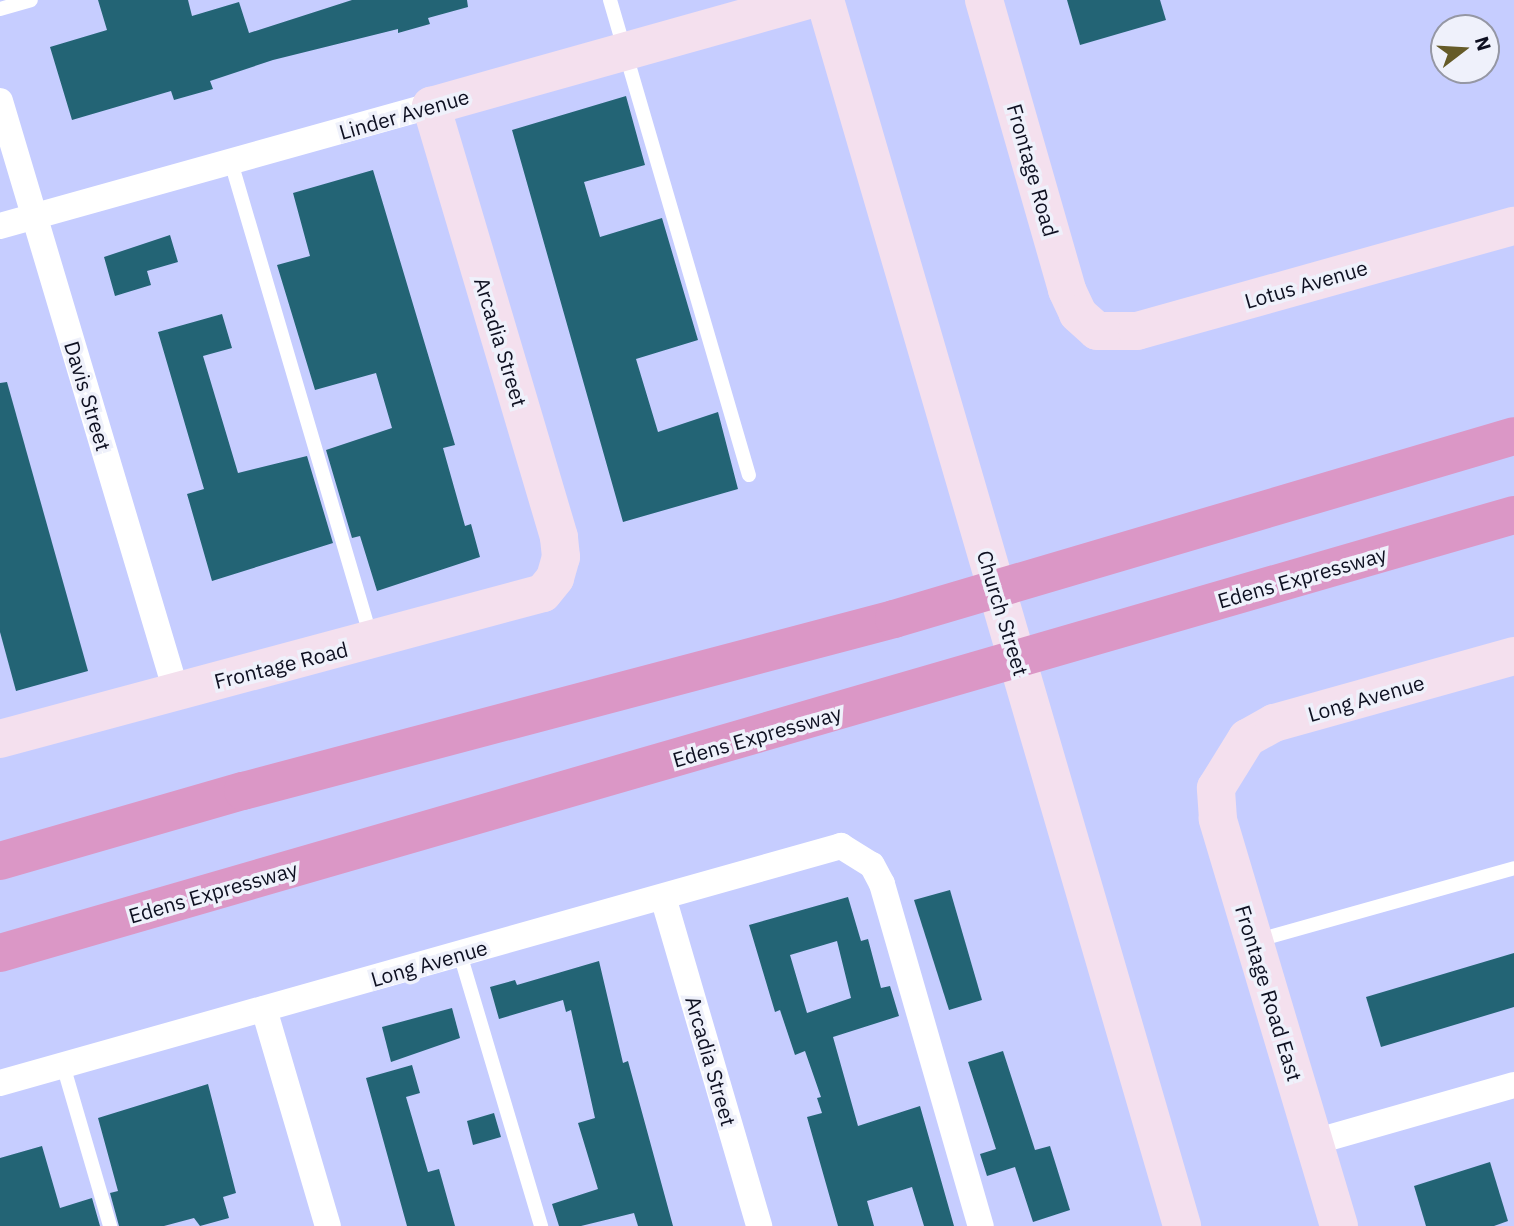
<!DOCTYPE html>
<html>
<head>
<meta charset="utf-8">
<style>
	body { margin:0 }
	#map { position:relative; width:1514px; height:1226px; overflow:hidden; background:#c6cdff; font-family:"IBM Plex Sans",sans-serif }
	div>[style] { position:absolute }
	.building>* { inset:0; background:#236475 }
	.lane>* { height:14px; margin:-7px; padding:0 7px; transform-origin:7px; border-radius:7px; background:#fff }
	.street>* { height:26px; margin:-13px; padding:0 13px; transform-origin:13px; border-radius:13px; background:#fff }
	.secondary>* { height:38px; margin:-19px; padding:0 19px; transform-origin:19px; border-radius:19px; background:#f4e0ee }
	.highway>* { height:38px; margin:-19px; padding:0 19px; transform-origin:19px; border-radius:19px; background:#db97c6 }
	span { translate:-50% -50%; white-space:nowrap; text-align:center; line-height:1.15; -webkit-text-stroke:7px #eff1fb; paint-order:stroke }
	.street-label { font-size:21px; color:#0e1021 }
	.north { position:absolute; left:1430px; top:14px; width:70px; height:70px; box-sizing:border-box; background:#eff1fb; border:2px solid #9597a4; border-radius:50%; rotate:73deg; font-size:19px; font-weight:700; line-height:28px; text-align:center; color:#0e1021 }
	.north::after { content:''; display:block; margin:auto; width:24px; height:32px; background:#655b28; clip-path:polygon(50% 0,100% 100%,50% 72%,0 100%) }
</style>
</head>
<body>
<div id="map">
	<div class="building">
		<i style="clip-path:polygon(98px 0,188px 0,192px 16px,239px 2px,249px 33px,352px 0,467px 0,468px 7px,428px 18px,430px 24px,398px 33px,398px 29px,273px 60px,210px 81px,213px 89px,174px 100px,171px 91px,72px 120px,50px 47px,107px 30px)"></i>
		<i style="clip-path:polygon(1067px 0,1160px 0,1166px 20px,1080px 45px)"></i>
		<i style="clip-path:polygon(626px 96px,645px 165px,584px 182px,600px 237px,662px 218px,698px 340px,636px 359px,658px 432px,718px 412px,738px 489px,623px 522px,512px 130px)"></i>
		<i style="clip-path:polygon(373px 170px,455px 445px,443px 448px,465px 526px,471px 524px,480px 557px,377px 591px,360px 536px,352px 538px,326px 450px,392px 428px,376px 373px,315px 390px,277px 265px,310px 256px,293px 193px)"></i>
		<i style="clip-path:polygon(170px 235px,178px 262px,147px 271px,151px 285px,115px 296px,104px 257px)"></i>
		<i style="clip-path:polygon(222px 314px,232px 348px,203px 356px,238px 473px,307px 456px,333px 543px,212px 581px,187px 494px,204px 489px,158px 332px)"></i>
		<i style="clip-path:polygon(7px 382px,88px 671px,16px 691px,0 632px,0 383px)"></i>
		<i style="clip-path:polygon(950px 890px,982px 1000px,949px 1010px,914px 900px)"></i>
		<i style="clip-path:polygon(evenodd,848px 897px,861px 941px,868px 939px,881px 988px,890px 986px,899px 1016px,833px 1037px,858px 1126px,920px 1106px,954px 1226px,924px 1226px,912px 1187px,867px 1201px,874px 1226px,838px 1226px,807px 1117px,822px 1113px,817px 1098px,821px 1097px,805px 1051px,795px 1055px,780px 1010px,775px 1012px,749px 925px,848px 897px,837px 941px,851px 998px,807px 1013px,790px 955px,837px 941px)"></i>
		<i style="clip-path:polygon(1514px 953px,1514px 1007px,1381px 1047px,1366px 997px)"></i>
		<i style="clip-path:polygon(599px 961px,623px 1063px,628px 1061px,673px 1226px,638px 1226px,634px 1213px,581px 1226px,559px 1226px,552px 1204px,598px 1189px,578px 1123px,595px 1118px,571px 1010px,566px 1012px,563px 1000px,499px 1019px,490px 987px,515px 980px,517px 985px)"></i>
		<i style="clip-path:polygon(452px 1008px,460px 1038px,391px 1062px,382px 1027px)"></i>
		<i style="clip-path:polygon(1003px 1051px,1035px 1150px,1050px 1146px,1070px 1210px,1033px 1222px,1015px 1167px,987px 1176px,980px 1154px,996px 1149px,968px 1062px)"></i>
		<i style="clip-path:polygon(412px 1065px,420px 1093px,406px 1097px,428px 1172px,439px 1169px,455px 1226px,407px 1226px,366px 1078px)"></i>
		<i style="clip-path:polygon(208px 1084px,236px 1193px,223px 1197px,229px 1218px,200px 1226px,194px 1218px,164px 1226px,119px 1226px,110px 1193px,118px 1191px,98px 1118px)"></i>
		<i style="clip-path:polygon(494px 1113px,501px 1137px,473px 1145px,467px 1121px)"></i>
		<i style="clip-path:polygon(42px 1146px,60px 1208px,92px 1198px,100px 1226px,0 1226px,0 1158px)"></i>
		<i style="clip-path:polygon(1490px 1162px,1508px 1221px,1494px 1226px,1426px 1226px,1414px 1186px)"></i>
	</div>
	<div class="lane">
		<i style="left:610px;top:0;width:495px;rotate:73.7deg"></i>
		<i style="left:0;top:9px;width:32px;rotate:-16deg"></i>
		<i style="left:231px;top:162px;width:496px;rotate:73.6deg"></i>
		<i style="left:1255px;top:941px;width:269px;rotate:-15.7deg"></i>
		<i style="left:460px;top:954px;width:284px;rotate:73.4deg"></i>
		<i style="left:63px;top:1065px;width:168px;rotate:73.7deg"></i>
	</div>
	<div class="street">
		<i style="left:0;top:101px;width:616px;rotate:73.39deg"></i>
		<i style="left:0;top:226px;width:447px;rotate:-15.6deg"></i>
		<i style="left:663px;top:897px;width:343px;rotate:73.7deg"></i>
		<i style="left:264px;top:1009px;width:226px;rotate:73.6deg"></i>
		<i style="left:0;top:1083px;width:874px;rotate:-15.74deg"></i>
		<i style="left:841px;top:846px;width:36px;rotate:32deg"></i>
		<i style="left:872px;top:865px;width:21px;rotate:62deg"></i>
		<i style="left:882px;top:884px;width:356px;rotate:73.9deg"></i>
		<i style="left:1314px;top:1142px;width:208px;rotate:-15.9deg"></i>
	</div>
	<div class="secondary">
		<i style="left:825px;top:0;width:1277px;rotate:73.76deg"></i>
		<i style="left:984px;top:0;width:302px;rotate:74deg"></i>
		<i style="left:1067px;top:290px;width:26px;rotate:65deg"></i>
		<i style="left:1078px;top:314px;width:25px;rotate:42deg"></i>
		<i style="left:1097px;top:331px;width:40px"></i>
		<i style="left:1137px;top:331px;width:391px;rotate:-15.6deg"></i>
		<i style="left:0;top:739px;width:562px;rotate:-15.05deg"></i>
		<i style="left:543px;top:593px;width:19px;rotate:-51deg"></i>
		<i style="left:555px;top:578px;width:22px;rotate:-74deg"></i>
		<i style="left:561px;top:557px;width:20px;rotate:-96deg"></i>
		<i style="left:559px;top:537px;width:450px;rotate:-106.5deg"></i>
		<i style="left:431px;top:106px;width:392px;rotate:-15.7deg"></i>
		<i style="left:1339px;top:1226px;width:425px;rotate:-106.6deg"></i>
		<i style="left:1218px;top:819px;width:31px;rotate:-94deg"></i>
		<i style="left:1216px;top:788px;width:59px;rotate:-58.2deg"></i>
		<i style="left:1247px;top:738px;width:31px;rotate:-29deg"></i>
		<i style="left:1274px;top:723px;width:249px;rotate:-15.6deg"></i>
	</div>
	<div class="highway">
		<i style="left:0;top:861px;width:253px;rotate:-16.1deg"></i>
		<i style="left:243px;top:791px;width:673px;rotate:-14.8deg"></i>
		<i style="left:894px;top:619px;width:646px;rotate:-16.44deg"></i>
		<i style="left:0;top:953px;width:1576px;rotate:-16.14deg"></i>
	</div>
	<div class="street-label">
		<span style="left:404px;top:114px;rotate:-16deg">Linder Avenue</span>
		<span style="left:1033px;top:170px;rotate:74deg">Frontage Road</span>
		<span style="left:1306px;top:284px;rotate:-16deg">Lotus Avenue</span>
		<span style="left:501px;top:342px;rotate:73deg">Arcadia Street</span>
		<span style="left:88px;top:396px;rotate:73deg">Davis Street</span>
		<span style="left:1302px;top:577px;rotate:-16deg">Edens Expressway</span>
		<span style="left:1003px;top:613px;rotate:73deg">Church Street</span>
		<span style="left:281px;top:665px;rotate:-14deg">Frontage Road</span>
		<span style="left:1366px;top:698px;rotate:-16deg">Long Avenue</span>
		<span style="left:757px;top:736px;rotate:-16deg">Edens Expressway</span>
		<span style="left:213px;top:892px;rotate:-16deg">Edens Expressway</span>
		<span style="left:429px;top:963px;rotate:-16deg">Long Avenue</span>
		<span style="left:1269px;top:993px;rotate:73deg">Frontage Road East</span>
		<span style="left:711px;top:1061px;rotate:74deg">Arcadia Street</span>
	</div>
	<div class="north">N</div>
</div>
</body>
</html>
